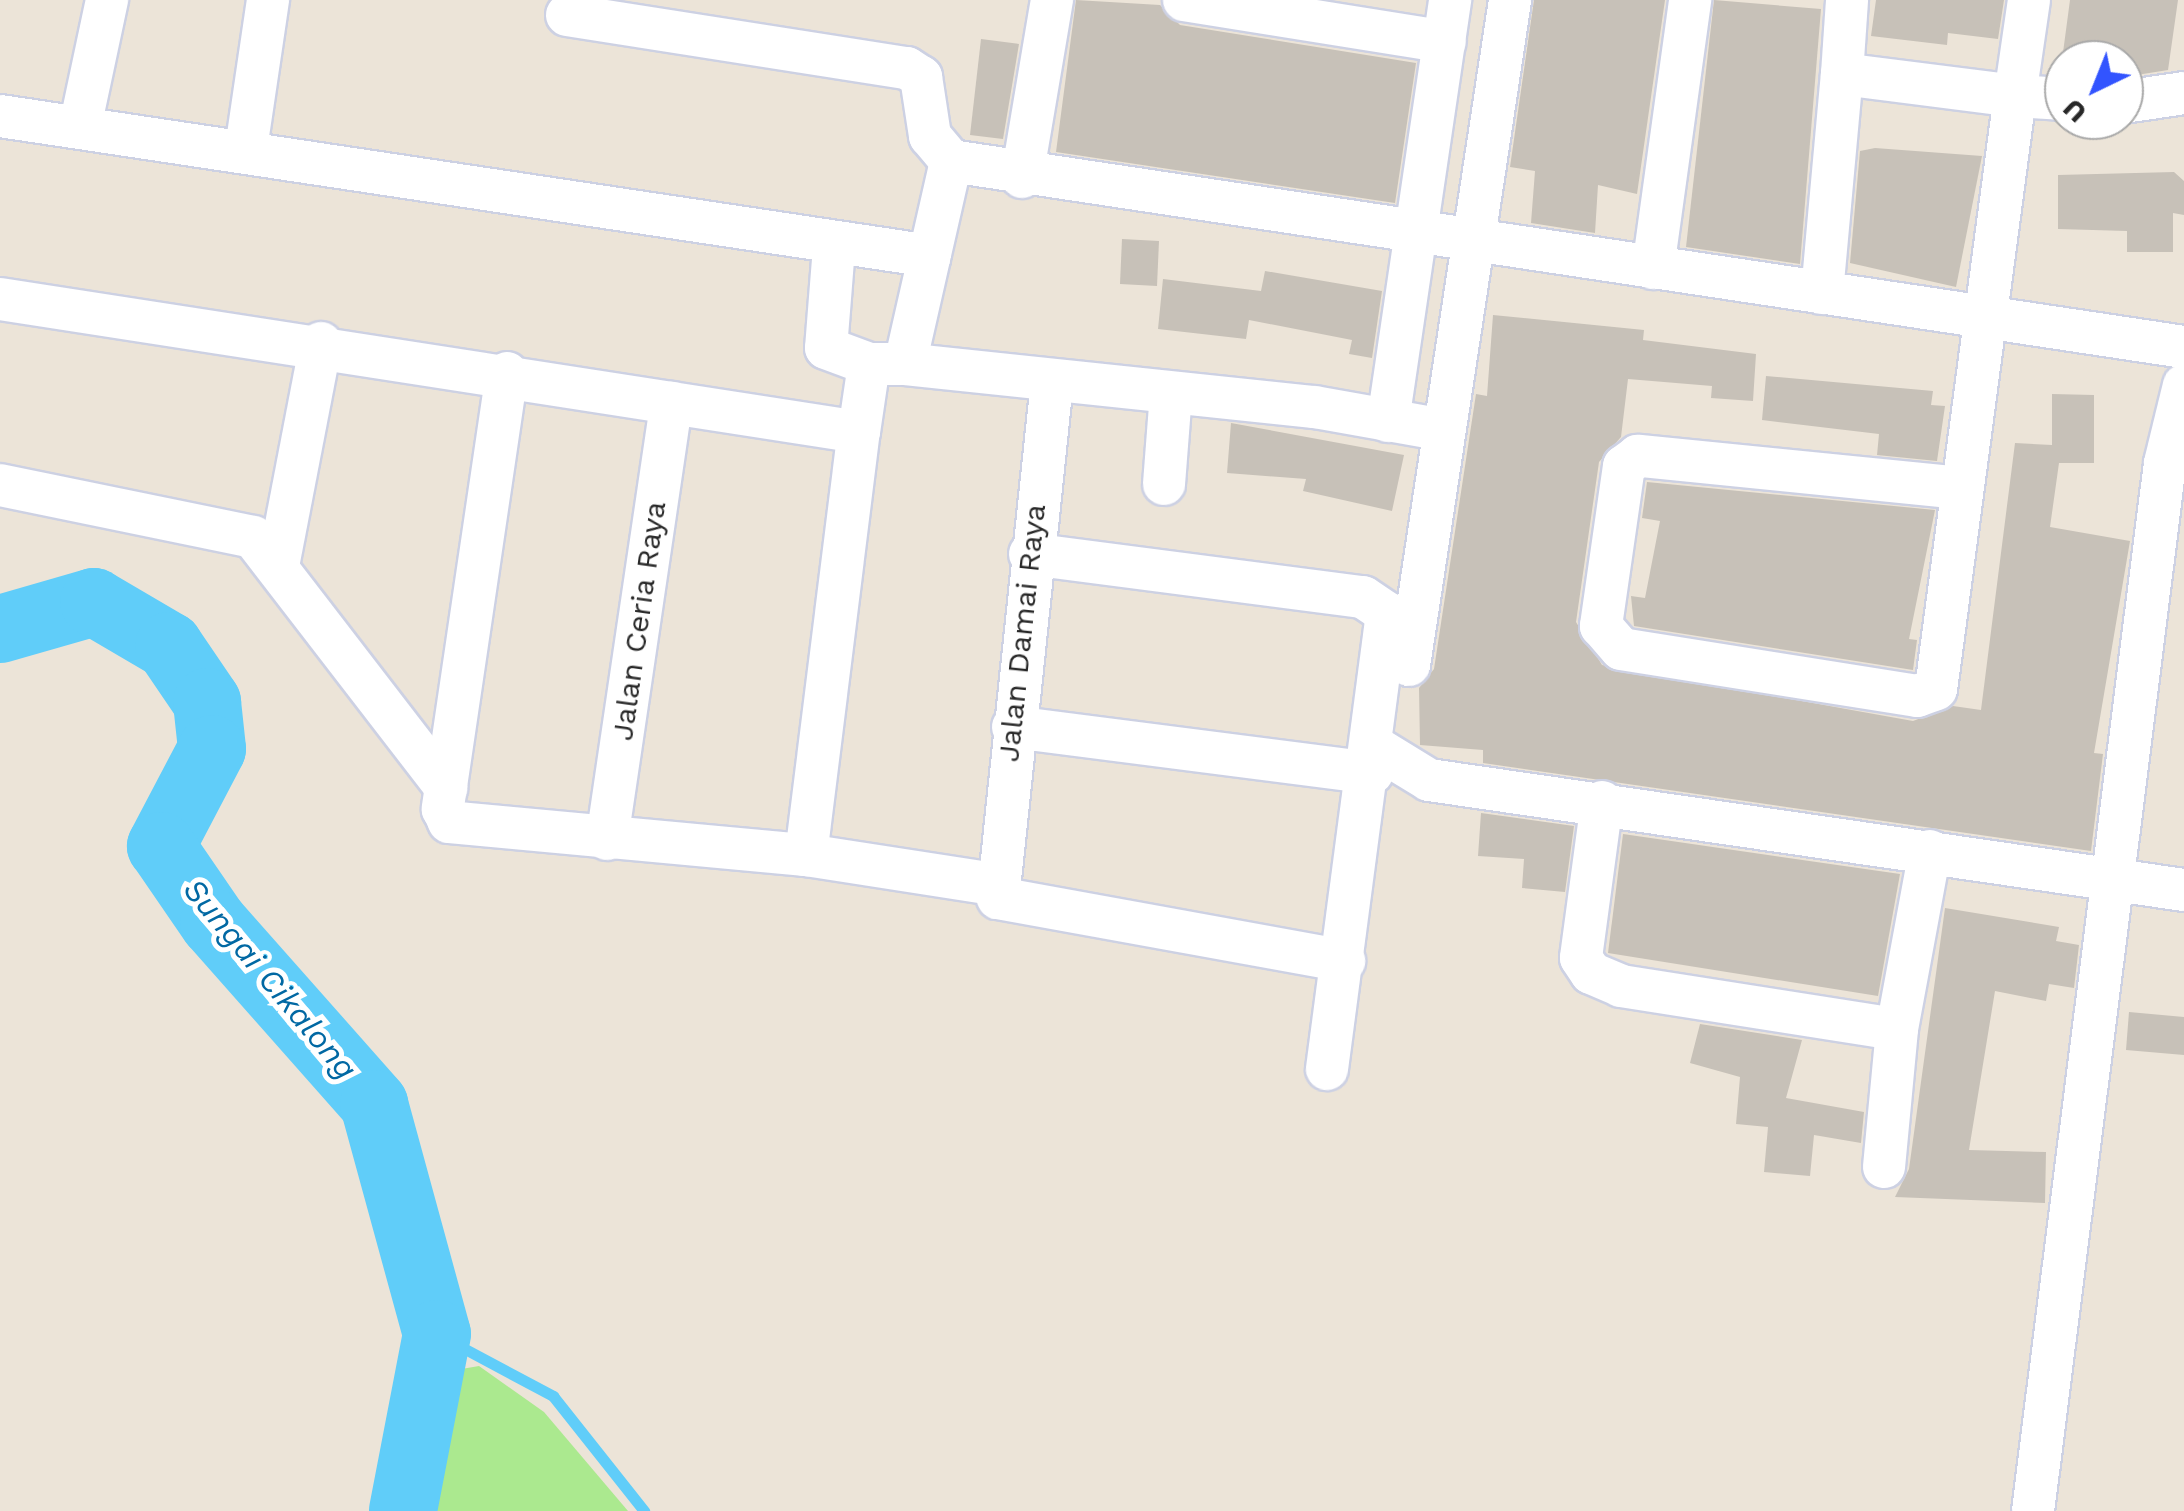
<!DOCTYPE html>
<html>
<head>
<meta charset="utf-8">
<style>
	body { margin:0 }
	#map { position:relative; width:2184px; height:1511px; overflow:hidden; background:#ece4d8; font-family:"Work Sans",sans-serif }
	div>[style] { position:absolute }
	.green>* { inset:0; background:#abe98f }
	.stream>* { height:11px; margin:-5.5px; padding:0 5.5px; transform-origin:5.5px; border-radius:5.5px; background:#60cdf9 }
	.river>* { height:68px; margin:-34px; padding:0 34px; transform-origin:34px; border-radius:34px; background:#60cdf9 }
	.building>* { inset:0; background:#c7c1b8 }
	.roads { filter:drop-shadow(2px 0 #cdd1e3) drop-shadow(-2px 0 #cdd1e3) drop-shadow(0 2px #cdd1e3) drop-shadow(0 -2px #cdd1e3) }
	.minor>* { height:42px; margin:-21px; padding:0 21px; transform-origin:21px; border-radius:21px; background:#fff }
	span { translate:-50% -50%; white-space:nowrap; text-align:center; line-height:1.15; -webkit-text-stroke:10px #fff; paint-order:stroke }
	.street-label { font-size:30px; color:#282828 }
	.water-label { font-size:32px; color:#0168a3; font-style:italic }
	.north { position:absolute; left:2044px; top:40px; width:100px; height:100px; box-sizing:border-box; background:#fff; border:2px solid #a9a9a9; border-radius:50%; rotate:223deg; font-size:28px; font-weight:700; line-height:40px; text-align:center; color:#282828 }
	.north::after { content:''; display:block; margin:auto; width:35px; height:45px; background:#3254ff; clip-path:polygon(50% 0,100% 100%,50% 72%,0 100%) }
</style>
</head>
<body>
<div id="map">
	<div class="green">
		<i style="clip-path:polygon(479px 1366px,544px 1412px,628px 1511px,419px 1511px,450px 1371px)"></i>
	</div>
	<div class="stream">
		<i style="left:437px;top:1334px;width:132px;rotate:28.1deg"></i>
		<i style="left:553px;top:1396px;width:147px;rotate:51.6deg"></i>
	</div>
	<div class="river">
		<i style="left:0;top:629px;width:98px;rotate:-16deg"></i>
		<i style="left:94px;top:602px;width:87px;rotate:30.4deg"></i>
		<i style="left:169px;top:646px;width:68px;rotate:55.8deg"></i>
		<i style="left:207px;top:702px;width:47px;rotate:83.9deg"></i>
		<i style="left:212px;top:749px;width:110px;rotate:117.7deg"></i>
		<i style="left:161px;top:846px;width:93px;rotate:55.5deg"></i>
		<i style="left:214px;top:923px;width:242px;rotate:48.5deg"></i>
		<i style="left:374px;top:1104px;width:238px;rotate:74.7deg"></i>
		<i style="left:437px;top:1334px;width:180px;rotate:100.9deg"></i>
	</div>
	<div class="building">
		<i style="clip-path:polygon(1076px 0,1160px 5px,1180px 25px,1416px 63px,1395px 203px,1056px 152px)"></i>
		<i style="clip-path:polygon(1534px 0,1665px 0,1637px 194px,1598px 185px,1595px 233px,1531px 223px,1535px 171px,1510px 167px)"></i>
		<i style="clip-path:polygon(1714px 0,1821px 9px,1800px 264px,1686px 247px)"></i>
		<i style="clip-path:polygon(1876px 0,2004px 0,1998px 39px,1948px 33px,1947px 45px,1871px 36px)"></i>
		<i style="clip-path:polygon(2070px 0,2178px 0,2168px 70px,2124px 77px,2124px 60px,2062px 60px)"></i>
		<i style="clip-path:polygon(981px 39px,1019px 44px,1003px 139px,970px 135px)"></i>
		<i style="clip-path:polygon(1875px 148px,1982px 156px,1956px 287px,1850px 263px,1860px 151px)"></i>
		<i style="clip-path:polygon(2174px 172px,2184px 181px,2184px 215px,2173px 213px,2173px 252px,2127px 252px,2127px 231px,2058px 229px,2058px 175px)"></i>
		<i style="clip-path:polygon(1122px 239px,1159px 241px,1157px 286px,1120px 284px)"></i>
		<i style="clip-path:polygon(1265px 271px,1382px 291px,1372px 358px,1349px 354px,1352px 340px,1249px 320px,1246px 339px,1158px 329px,1163px 279px,1261px 291px)"></i>
		<i style="clip-path:polygon(1493px 315px,1644px 330px,1643px 340px,1756px 354px,1753px 401px,1711px 398px,1712px 386px,1628px 379px,1621px 437px,1599px 462px,1576px 622px,1602px 665px,1913px 721px,1953px 706px,1981px 710px,2015px 443px,2052px 445px,2052px 394px,2094px 395px,2094px 463px,2059px 463px,2050px 527px,2130px 541px,2094px 753px,2103px 754px,2091px 851px,1483px 763px,1483px 750px,1420px 745px,1419px 688px,1434px 669px,1476px 394px,1487px 396px)"></i>
		<i style="clip-path:polygon(1766px 376px,1933px 391px,1931px 405px,1945px 406px,1937px 461px,1877px 455px,1879px 434px,1762px 420px)"></i>
		<i style="clip-path:polygon(1231px 423px,1404px 455px,1392px 511px,1303px 491px,1306px 479px,1227px 473px)"></i>
		<i style="clip-path:polygon(1647px 482px,1935px 510px,1909px 639px,1917px 640px,1913px 670px,1634px 626px,1631px 596px,1645px 598px,1660px 521px,1642px 518px)"></i>
		<i style="clip-path:polygon(1481px 813px,1574px 826px,1565px 892px,1522px 888px,1524px 859px,1478px 856px)"></i>
		<i style="clip-path:polygon(1623px 834px,1900px 874px,1878px 996px,1608px 953px)"></i>
		<i style="clip-path:polygon(1945px 908px,2059px 927px,2056px 941px,2079px 945px,2074px 988px,2049px 984px,2046px 1001px,1995px 991px,1969px 1150px,2046px 1152px,2045px 1203px,1895px 1197px,1909px 1169px)"></i>
		<i style="clip-path:polygon(2129px 1012px,2184px 1017px,2184px 1055px,2126px 1050px)"></i>
		<i style="clip-path:polygon(1700px 1024px,1802px 1040px,1786px 1098px,1864px 1112px,1861px 1143px,1814px 1135px,1810px 1176px,1764px 1172px,1768px 1127px,1736px 1124px,1740px 1077px,1690px 1063px)"></i>
	</div>
	<div class="roads">
		<div class="minor">
			<i style="left:1184px;top:0;width:264px;rotate:9.1deg"></i>
			<i style="left:567px;top:15px;width:344px;rotate:8.9deg"></i>
			<i style="left:907px;top:68px;width:17px;rotate:33deg"></i>
			<i style="left:921px;top:77px;width:60px;rotate:81.3deg"></i>
			<i style="left:930px;top:136px;width:33px;rotate:50deg"></i>
			<i style="left:1842px;top:74px;width:74px;rotate:-86.1deg"></i>
			<i style="left:2124px;top:102px;width:61px;rotate:-8.5deg"></i>
			<i style="left:0;top:116px;width:940px;rotate:8.56deg"></i>
			<i style="left:80px;top:127px;width:130px;rotate:-78deg"></i>
			<i style="left:246px;top:149px;width:151px;rotate:-81.6deg"></i>
			<i style="left:1022px;top:177px;width:180px;rotate:-80.4deg"></i>
			<i style="left:834px;top:247px;width:101px;rotate:94.5deg"></i>
			<i style="left:826px;top:348px;width:46px;rotate:20.4deg"></i>
			<i style="left:869px;top:364px;width:36px"></i>
			<i style="left:905px;top:364px;width:208px;rotate:-77.2deg"></i>
			<i style="left:951px;top:161px;width:1247px;rotate:8.58deg"></i>
			<i style="left:1653px;top:268px;width:271px;rotate:-82.1deg"></i>
			<i style="left:1822px;top:293px;width:220px;rotate:-84.8deg"></i>
			<i style="left:1842px;top:74px;width:174px;rotate:7.2deg"></i>
			<i style="left:2015px;top:96px;width:97px;rotate:-81.7deg"></i>
			<i style="left:0;top:299px;width:869px;rotate:8.8deg"></i>
			<i style="left:859px;top:432px;width:69px;rotate:-81.6deg"></i>
			<i style="left:905px;top:364px;width:412px;rotate:6deg"></i>
			<i style="left:1315px;top:407px;width:125px;rotate:10.1deg"></i>
			<i style="left:507px;top:373px;width:441px;rotate:98.4deg"></i>
			<i style="left:443px;top:809px;width:14px;rotate:65deg"></i>
			<i style="left:449px;top:822px;width:359px;rotate:5.3deg"></i>
			<i style="left:806px;top:855px;width:189px;rotate:8.8deg"></i>
			<i style="left:1052px;top:382px;width:519px;rotate:95.97deg"></i>
			<i style="left:998px;top:898px;width:352px;rotate:10.3deg"></i>
			<i style="left:1388px;top:421px;width:426px;rotate:-81.6deg"></i>
			<i style="left:1164px;top:484px;width:91px;rotate:-85.6deg"></i>
			<i style="left:0;top:485px;width:258px;rotate:11.6deg"></i>
			<i style="left:253px;top:537px;width:317px;rotate:52.4deg"></i>
			<i style="left:1961px;top:488px;width:325px;rotate:-174.3deg"></i>
			<i style="left:1638px;top:456px;width:17px;rotate:144deg"></i>
			<i style="left:1624px;top:466px;width:162px;rotate:98.2deg"></i>
			<i style="left:1601px;top:626px;width:30px;rotate:49deg"></i>
			<i style="left:1621px;top:649px;width:300px;rotate:9deg"></i>
			<i style="left:1917px;top:696px;width:20px;rotate:-20deg"></i>
			<i style="left:1936px;top:689px;width:598px;rotate:-82.41deg"></i>
			<i style="left:2015px;top:96px;width:49px;rotate:3.5deg"></i>
			<i style="left:1030px;top:554px;width:336px;rotate:7.4deg"></i>
			<i style="left:1363px;top:597px;width:29px;rotate:34deg"></i>
			<i style="left:1387px;top:613px;width:460px;rotate:97.5deg"></i>
			<i style="left:279px;top:561px;width:222px;rotate:-79.1deg"></i>
			<i style="left:1409px;top:665px;width:673px;rotate:-81.36deg"></i>
			<i style="left:1013px;top:727px;width:362px;rotate:7.3deg"></i>
			<i style="left:1375px;top:747px;width:63px;rotate:31.4deg"></i>
			<i style="left:1429px;top:780px;width:763px;rotate:8.29deg"></i>
			<i style="left:1602px;top:802px;width:157px;rotate:97.7deg"></i>
			<i style="left:1581px;top:958px;width:18px;rotate:56deg"></i>
			<i style="left:1591px;top:973px;width:33px;rotate:23deg"></i>
			<i style="left:1621px;top:986px;width:279px;rotate:8.9deg"></i>
			<i style="left:607px;top:839px;width:441px;rotate:-81.6deg"></i>
			<i style="left:806px;top:855px;width:426px;rotate:-82.9deg"></i>
			<i style="left:1884px;top:1167px;width:139px;rotate:-84.6deg"></i>
			<i style="left:1897px;top:1029px;width:181px;rotate:-79.5deg"></i>
			<i style="left:2033px;top:1511px;width:1056px;rotate:-82.82deg"></i>
			<i style="left:2165px;top:463px;width:80px;rotate:-76.3deg"></i>
		</div>
	</div>
	<div class="street-label">
		<span style="left:639px;top:621px;rotate:-82deg">Jalan Ceria Raya</span>
		<span style="left:1022px;top:633px;rotate:-84deg">Jalan Damai Raya</span>
	</div>
	<div class="water-label">
		<span style="left:270px;top:979px;rotate:50deg">Sungai Cikalong</span>
	</div>
	<div class="north">U</div>
</div>
</body>
</html>
